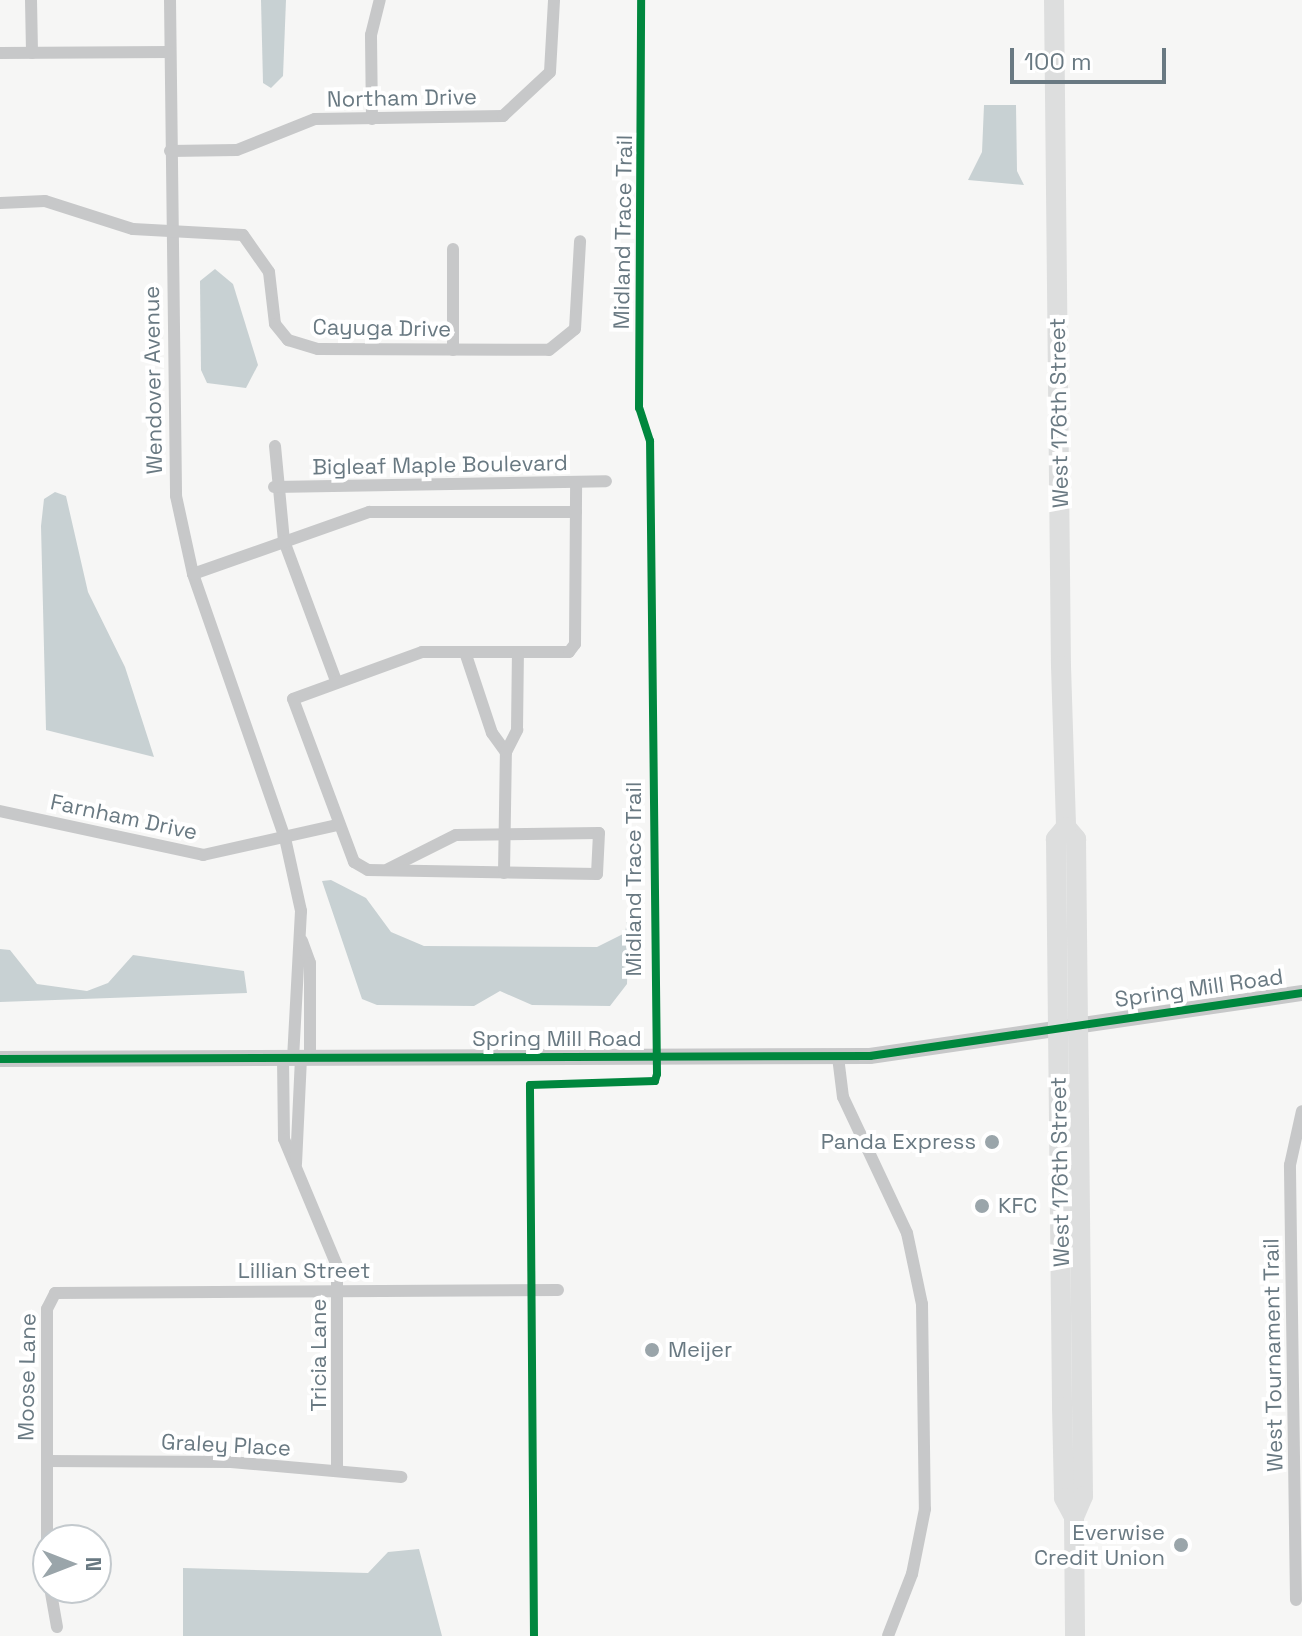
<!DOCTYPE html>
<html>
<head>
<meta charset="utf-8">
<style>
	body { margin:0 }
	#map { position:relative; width:1302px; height:1636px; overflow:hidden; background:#f6f6f5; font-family:"Space Grotesk",sans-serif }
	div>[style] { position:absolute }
	.water>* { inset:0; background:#c8d1d3 }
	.minor>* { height:12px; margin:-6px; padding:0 6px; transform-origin:6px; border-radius:6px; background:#c7c8c9 }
	.tertiary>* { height:16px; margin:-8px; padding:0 8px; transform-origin:8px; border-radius:8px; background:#c7c8c9 }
	.primary>* { height:20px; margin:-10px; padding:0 10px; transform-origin:10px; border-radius:10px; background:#dddede }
	.cycleway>* { height:8px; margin:-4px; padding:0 4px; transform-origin:4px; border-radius:4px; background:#00873e }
	.dots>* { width:22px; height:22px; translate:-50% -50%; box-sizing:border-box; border:4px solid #fff; border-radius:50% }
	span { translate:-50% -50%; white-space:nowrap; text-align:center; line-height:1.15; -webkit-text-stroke:8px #fff; paint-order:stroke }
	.street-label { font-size:22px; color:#697982 }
	.poi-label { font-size:22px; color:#697982 }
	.right { translate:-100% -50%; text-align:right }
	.left { translate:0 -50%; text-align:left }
	.north { position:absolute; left:32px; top:1524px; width:80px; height:80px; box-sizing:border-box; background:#fff; border:2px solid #c3c9cd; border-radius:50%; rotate:90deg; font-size:22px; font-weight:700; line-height:32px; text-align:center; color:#697982 }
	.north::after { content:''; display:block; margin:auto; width:28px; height:36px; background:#9aa5aa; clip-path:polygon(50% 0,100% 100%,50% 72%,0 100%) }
	.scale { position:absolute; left:1010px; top:48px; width:156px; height:36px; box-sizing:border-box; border:4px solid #697982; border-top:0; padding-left:10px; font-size:24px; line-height:28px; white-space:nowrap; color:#697982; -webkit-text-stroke:6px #fff; paint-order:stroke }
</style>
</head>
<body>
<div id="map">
	<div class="water">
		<i style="clip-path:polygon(261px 0,286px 0,283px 76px,271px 88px,263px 83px)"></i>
		<i style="clip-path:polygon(984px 105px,1016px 105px,1017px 171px,1024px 185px,968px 180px,982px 152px)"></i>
		<i style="clip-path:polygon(215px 269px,233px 284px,258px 365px,246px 388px,207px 383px,201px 370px,200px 281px)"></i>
		<i style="clip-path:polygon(55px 492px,66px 496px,88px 592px,125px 667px,154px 757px,46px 730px,41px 526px,44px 499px)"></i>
		<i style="clip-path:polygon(331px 880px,366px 898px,391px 932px,424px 946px,597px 947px,625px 933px,629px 909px,627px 984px,610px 1006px,532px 1005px,500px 991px,474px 1006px,377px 1005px,362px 999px,322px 881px)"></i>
		<i style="clip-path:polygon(0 949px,10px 950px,37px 984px,87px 991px,108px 983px,133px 955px,244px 971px,247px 993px,0 1002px)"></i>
		<i style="clip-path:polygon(419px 1549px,442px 1636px,183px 1636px,183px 1568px,368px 1573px,388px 1552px)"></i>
	</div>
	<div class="minor">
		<i style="left:31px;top:0;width:53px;rotate:88.9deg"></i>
		<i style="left:170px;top:0;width:496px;rotate:89.3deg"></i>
		<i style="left:176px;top:496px;width:80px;rotate:77.7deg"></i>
		<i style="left:193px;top:574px;width:280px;rotate:70.8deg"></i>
		<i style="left:285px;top:838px;width:75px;rotate:77.6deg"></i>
		<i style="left:301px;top:911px;width:147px;rotate:93.1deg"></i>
		<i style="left:0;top:53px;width:170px;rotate:-0.3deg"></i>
		<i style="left:372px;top:119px;width:84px;rotate:-90.7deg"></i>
		<i style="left:371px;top:35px;width:36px;rotate:-76deg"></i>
		<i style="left:170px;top:151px;width:67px;rotate:-0.9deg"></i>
		<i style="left:237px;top:150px;width:84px;rotate:-21.7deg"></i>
		<i style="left:315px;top:119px;width:188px;rotate:-0.9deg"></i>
		<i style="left:503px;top:116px;width:64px;rotate:-43.1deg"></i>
		<i style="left:550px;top:72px;width:72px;rotate:-86.8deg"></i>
		<i style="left:0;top:203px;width:45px;rotate:-2.5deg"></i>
		<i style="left:45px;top:201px;width:92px;rotate:17.7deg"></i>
		<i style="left:133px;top:229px;width:110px;rotate:3.1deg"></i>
		<i style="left:243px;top:235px;width:45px;rotate:54.9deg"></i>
		<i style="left:269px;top:272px;width:52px;rotate:83.4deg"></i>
		<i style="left:275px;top:324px;width:21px;rotate:51deg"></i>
		<i style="left:288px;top:340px;width:31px;rotate:17deg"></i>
		<i style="left:318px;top:349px;width:231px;rotate:0.2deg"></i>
		<i style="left:549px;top:350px;width:33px;rotate:-39deg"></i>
		<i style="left:575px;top:329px;width:88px;rotate:-86.7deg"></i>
		<i style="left:453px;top:350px;width:101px;rotate:-90deg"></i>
		<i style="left:275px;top:446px;width:95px;rotate:84.6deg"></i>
		<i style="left:284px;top:541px;width:149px;rotate:69.6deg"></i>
		<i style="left:274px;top:487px;width:332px;rotate:-1deg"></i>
		<i style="left:193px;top:574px;width:187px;rotate:-19.4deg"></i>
		<i style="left:369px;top:512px;width:207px"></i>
		<i style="left:465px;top:652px;width:85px;rotate:71.6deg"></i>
		<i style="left:492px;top:733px;width:24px;rotate:54deg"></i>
		<i style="left:0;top:811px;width:208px;rotate:12.2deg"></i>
		<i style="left:203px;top:855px;width:137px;rotate:-12.6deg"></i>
		<i style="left:388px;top:869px;width:76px;rotate:-26.6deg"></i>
		<i style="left:456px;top:835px;width:143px;rotate:-0.8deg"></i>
		<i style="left:599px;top:833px;width:41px;rotate:92.8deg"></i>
		<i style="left:597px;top:874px;width:229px;rotate:-179deg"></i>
		<i style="left:368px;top:870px;width:16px;rotate:-150deg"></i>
		<i style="left:354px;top:862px;width:174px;rotate:-110.5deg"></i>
		<i style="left:293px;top:699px;width:137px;rotate:-20deg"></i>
		<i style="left:422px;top:652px;width:147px"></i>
		<i style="left:569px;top:652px;width:10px;rotate:-53deg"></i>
		<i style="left:575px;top:644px;width:162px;rotate:-89.6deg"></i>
		<i style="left:504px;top:873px;width:121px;rotate:-89.1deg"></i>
		<i style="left:506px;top:752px;width:25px;rotate:-63deg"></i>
		<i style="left:517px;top:730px;width:77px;rotate:-89.3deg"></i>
		<i style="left:302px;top:941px;width:23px;rotate:70deg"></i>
		<i style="left:310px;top:963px;width:95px;rotate:90deg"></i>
		<i style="left:838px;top:1057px;width:40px;rotate:82.9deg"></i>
		<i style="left:843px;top:1097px;width:150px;rotate:64.8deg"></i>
		<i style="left:907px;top:1233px;width:73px;rotate:78.1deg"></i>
		<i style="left:922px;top:1304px;width:205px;rotate:89.2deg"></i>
		<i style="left:925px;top:1509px;width:66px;rotate:101.3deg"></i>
		<i style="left:912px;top:1574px;width:66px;rotate:111.2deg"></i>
		<i style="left:283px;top:1058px;width:81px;rotate:89.3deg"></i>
		<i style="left:284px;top:1139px;width:138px;rotate:67.3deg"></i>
		<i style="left:337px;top:1266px;width:203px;rotate:90deg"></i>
		<i style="left:296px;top:1164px;width:106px;rotate:-87.3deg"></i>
		<i style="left:47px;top:1461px;width:184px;rotate:0.3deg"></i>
		<i style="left:231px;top:1462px;width:171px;rotate:5deg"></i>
		<i style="left:1296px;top:1600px;width:435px;rotate:-90.8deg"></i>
		<i style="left:1290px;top:1165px;width:55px;rotate:-77.5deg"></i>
		<i style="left:57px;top:1627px;width:58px;rotate:-100deg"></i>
		<i style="left:47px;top:1570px;width:261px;rotate:-90deg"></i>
		<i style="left:47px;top:1309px;width:18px;rotate:-63deg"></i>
		<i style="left:55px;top:1293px;width:503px;rotate:-0.34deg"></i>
	</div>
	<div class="tertiary">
		<i style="left:0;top:1059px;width:870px;rotate:-0.2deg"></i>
		<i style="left:870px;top:1056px;width:437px;rotate:-8.3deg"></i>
	</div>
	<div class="primary">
		<i style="left:1054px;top:0;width:666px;rotate:89.4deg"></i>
		<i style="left:1061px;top:666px;width:161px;rotate:88.2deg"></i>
		<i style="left:1066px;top:827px;width:16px;rotate:50deg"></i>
		<i style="left:1076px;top:839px;width:657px;rotate:89.39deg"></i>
		<i style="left:1083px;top:1496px;width:23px;rotate:113deg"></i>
		<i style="left:1074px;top:1517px;width:119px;rotate:89.5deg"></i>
		<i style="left:1066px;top:827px;width:16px;rotate:130deg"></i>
		<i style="left:1056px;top:839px;width:568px;rotate:89.39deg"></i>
		<i style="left:1062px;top:1407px;width:91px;rotate:88.7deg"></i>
		<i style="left:1064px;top:1498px;width:21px;rotate:62deg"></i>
	</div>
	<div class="cycleway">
		<i style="left:0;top:1059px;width:870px;rotate:-0.2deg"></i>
		<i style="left:870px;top:1056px;width:437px;rotate:-8.3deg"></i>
		<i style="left:534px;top:1636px;width:551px;rotate:-90.42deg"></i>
		<i style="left:530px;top:1085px;width:125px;rotate:-1.8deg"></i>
		<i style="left:655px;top:1081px;width:7px;rotate:-74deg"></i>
		<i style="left:657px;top:1074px;width:633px;rotate:-90.63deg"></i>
		<i style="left:650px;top:441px;width:35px;rotate:-108deg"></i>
		<i style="left:639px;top:408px;width:408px;rotate:-89.7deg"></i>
	</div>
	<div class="dots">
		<i style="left:992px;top:1142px;background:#9aa5aa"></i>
		<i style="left:982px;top:1206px;background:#9aa5aa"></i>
		<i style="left:652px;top:1350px;background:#9aa5aa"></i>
		<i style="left:1181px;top:1545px;background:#9aa5aa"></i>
	</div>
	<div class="street-label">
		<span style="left:402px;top:98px;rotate:-1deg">Northam Drive</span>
		<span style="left:623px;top:232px;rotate:-89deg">Midland Trace Trail</span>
		<span style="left:382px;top:328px;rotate:1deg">Cayuga Drive</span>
		<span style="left:153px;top:380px;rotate:-91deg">Wendover Avenue</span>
		<span style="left:1059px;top:413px;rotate:-91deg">West 176th Street</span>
		<span style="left:440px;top:465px;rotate:-1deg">Bigleaf Maple Boulevard</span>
		<span style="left:124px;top:817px;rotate:12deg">Farnham Drive</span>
		<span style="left:634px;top:879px;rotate:-90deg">Midland Trace Trail</span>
		<span style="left:1199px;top:988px;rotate:-8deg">Spring Mill Road</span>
		<span style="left:557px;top:1039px">Spring Mill Road</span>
		<span style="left:1060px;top:1172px;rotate:-91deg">West 176th Street</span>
		<span style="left:304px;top:1271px">Lillian Street</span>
		<span style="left:319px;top:1355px;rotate:-90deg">Tricia Lane</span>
		<span style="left:1273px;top:1355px;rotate:-91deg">West Tournament Trail</span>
		<span style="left:27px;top:1377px;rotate:-89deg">Moose Lane</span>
		<span style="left:226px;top:1445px;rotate:3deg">Graley Place</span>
	</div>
	<div class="poi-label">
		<span class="right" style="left:976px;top:1142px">Panda Express</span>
		<span class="left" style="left:998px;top:1206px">KFC</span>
		<span class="left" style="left:668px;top:1350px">Meijer</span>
		<span class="right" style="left:1165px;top:1545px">Everwise<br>Credit Union</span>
	</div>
	<div class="north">N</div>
	<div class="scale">100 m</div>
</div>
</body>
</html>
